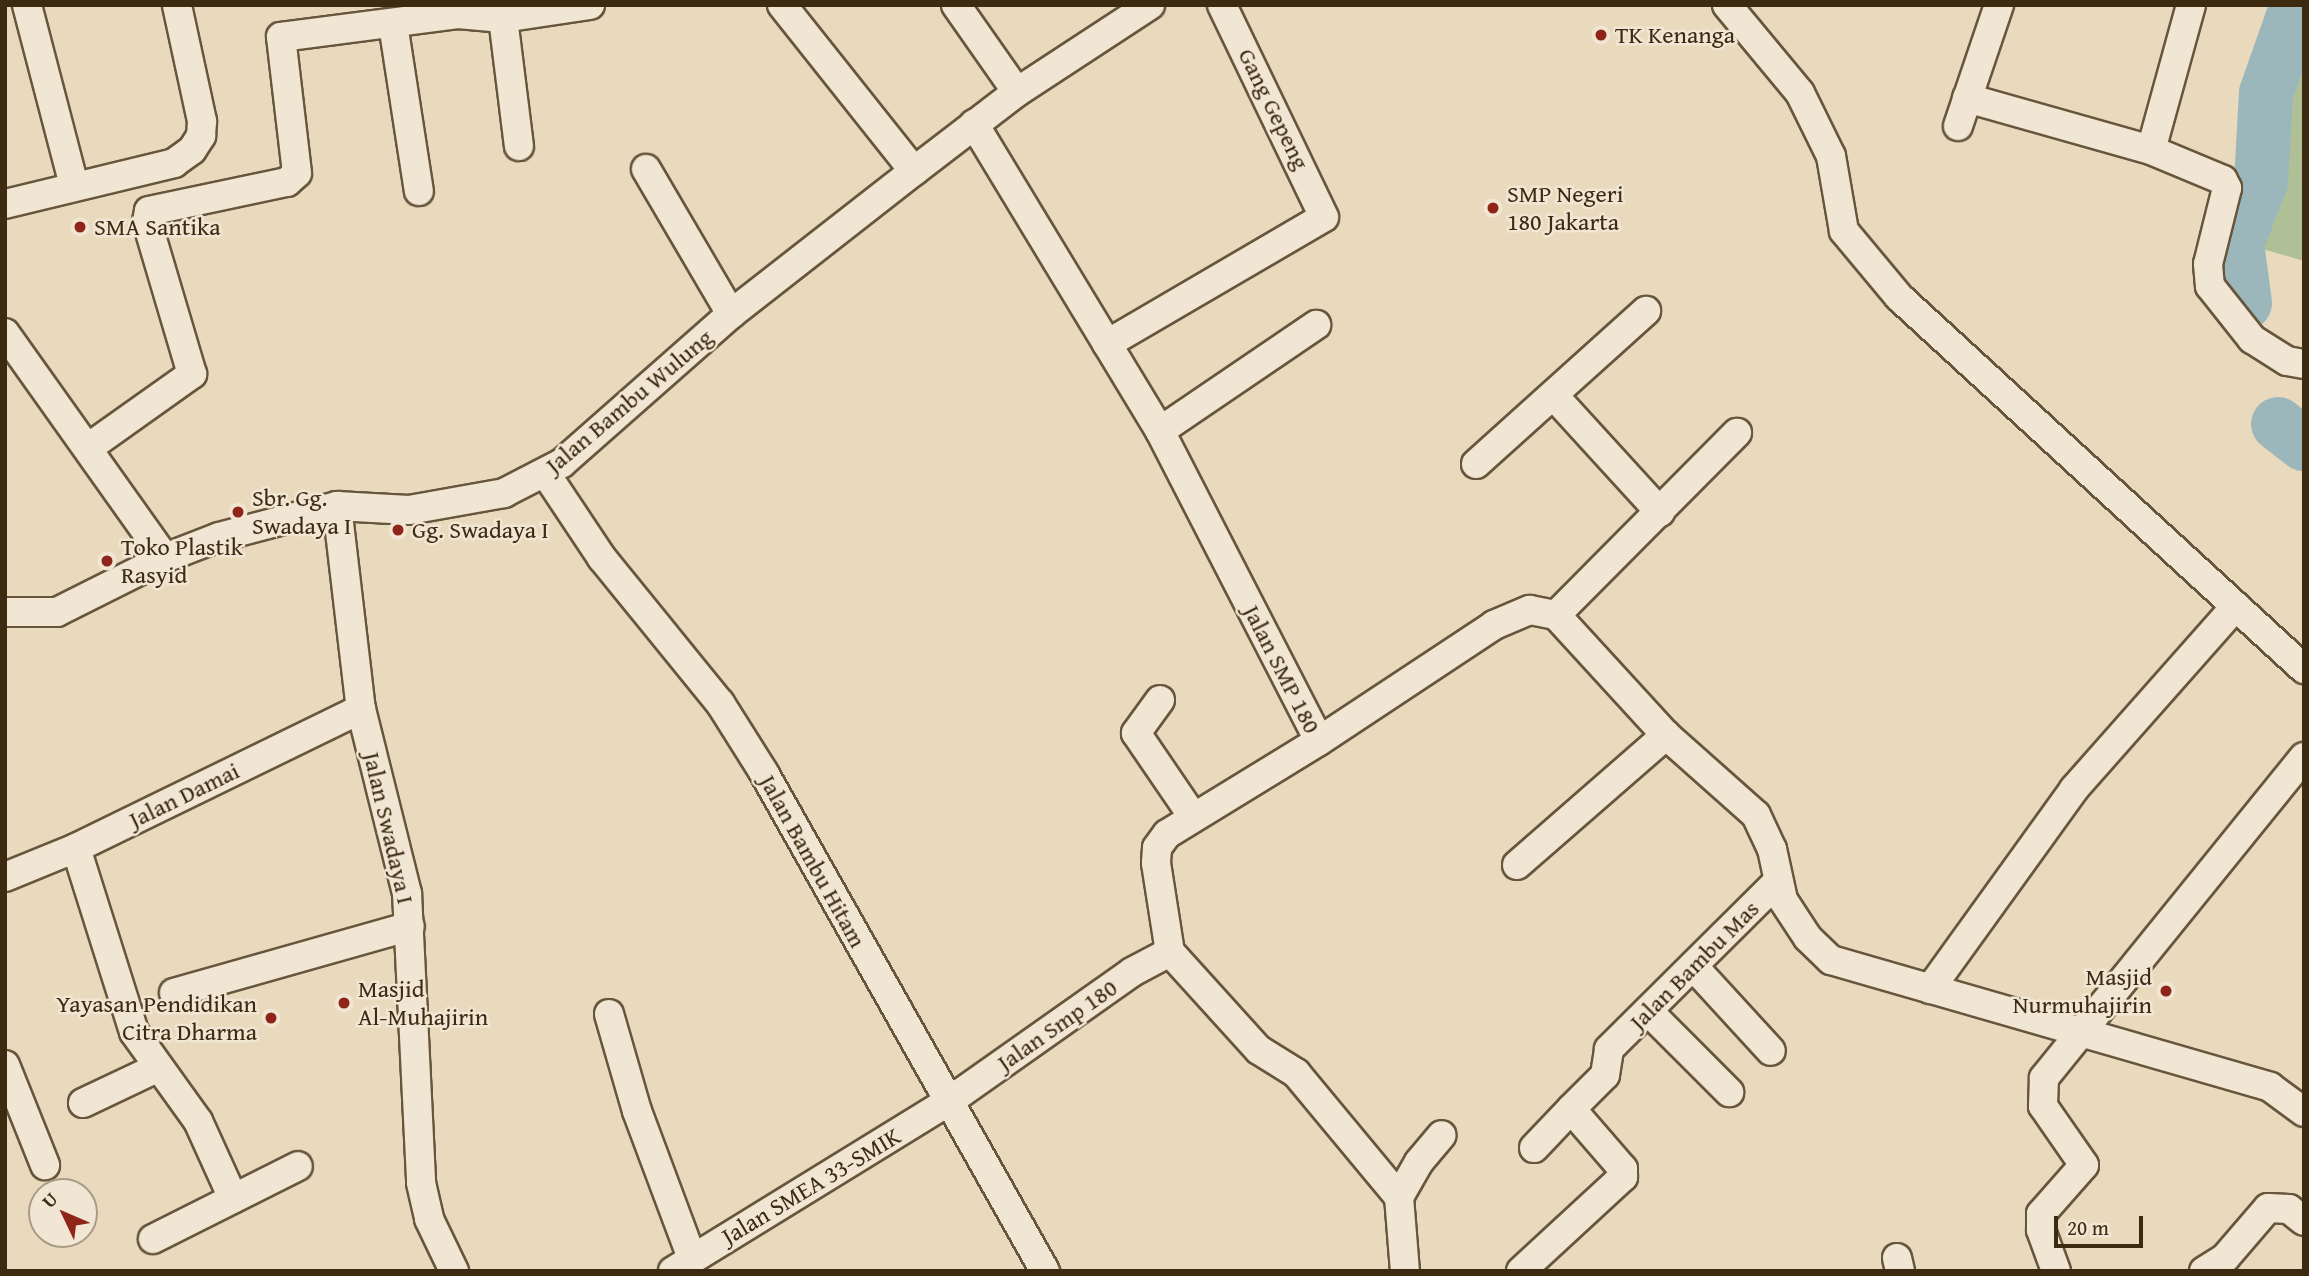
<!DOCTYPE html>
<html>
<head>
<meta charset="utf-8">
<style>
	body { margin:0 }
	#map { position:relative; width:2309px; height:1276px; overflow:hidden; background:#e9d9bd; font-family:"Gentium Book Plus",serif }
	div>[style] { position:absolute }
	.green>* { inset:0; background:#b0c096 }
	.river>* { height:54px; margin:-27px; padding:0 27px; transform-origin:27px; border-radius:27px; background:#9cb7bc }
	.roads { filter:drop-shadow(2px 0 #67563c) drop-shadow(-2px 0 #67563c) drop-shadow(0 2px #67563c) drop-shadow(0 -2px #67563c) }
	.street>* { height:28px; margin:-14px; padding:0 14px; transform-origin:14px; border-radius:14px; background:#f1e6d4 }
	.dots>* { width:19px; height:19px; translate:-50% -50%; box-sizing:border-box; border:4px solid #f1e6d4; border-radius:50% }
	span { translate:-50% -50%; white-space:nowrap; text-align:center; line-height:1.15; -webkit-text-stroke:5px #f1e6d4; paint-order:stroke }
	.poi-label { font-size:24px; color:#3c2a11 }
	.left { translate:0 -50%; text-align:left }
	.right { translate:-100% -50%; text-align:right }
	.street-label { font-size:24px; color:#3c2a11 }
	.frame { position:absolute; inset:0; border:7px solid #3c2a11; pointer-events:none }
	.north { position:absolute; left:28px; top:1178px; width:70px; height:70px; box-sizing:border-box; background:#f1e6d4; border:2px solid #a99b86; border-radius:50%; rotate:314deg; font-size:19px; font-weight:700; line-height:28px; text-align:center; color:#3c2a11 }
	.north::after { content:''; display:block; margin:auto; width:24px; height:32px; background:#8f2418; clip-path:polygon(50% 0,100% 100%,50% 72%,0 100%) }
	.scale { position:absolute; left:2054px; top:1216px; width:89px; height:32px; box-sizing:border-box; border:4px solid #3c2a11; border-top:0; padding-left:9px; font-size:21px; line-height:24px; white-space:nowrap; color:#3c2a11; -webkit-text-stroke:5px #f1e6d4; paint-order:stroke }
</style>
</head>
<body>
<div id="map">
	<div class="green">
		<i style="clip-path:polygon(2304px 16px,2304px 261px,2242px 243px)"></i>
	</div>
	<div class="river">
		<i style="left:2245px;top:303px;width:61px;rotate:-97.6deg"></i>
		<i style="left:2237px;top:243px;width:66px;rotate:-68.5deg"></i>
		<i style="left:2261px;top:182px;width:89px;rotate:-86.8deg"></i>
		<i style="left:2266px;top:93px;width:93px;rotate:-70.6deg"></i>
		<i style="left:2278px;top:424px;width:33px;rotate:38deg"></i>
	</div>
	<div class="roads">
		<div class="street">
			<i style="left:27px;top:5px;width:186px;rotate:75.4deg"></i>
			<i style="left:782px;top:5px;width:212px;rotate:51.5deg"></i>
			<i style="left:956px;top:5px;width:106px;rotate:55deg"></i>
			<i style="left:1727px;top:5px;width:114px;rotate:50.3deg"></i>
			<i style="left:1800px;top:93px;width:70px;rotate:63.8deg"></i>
			<i style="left:1831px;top:156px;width:76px;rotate:80.2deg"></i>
			<i style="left:1844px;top:231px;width:86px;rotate:50.2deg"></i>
			<i style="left:1899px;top:297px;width:550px;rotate:42.57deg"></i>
			<i style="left:2191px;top:5px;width:150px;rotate:105.4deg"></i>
			<i style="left:2151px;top:150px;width:78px;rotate:22.6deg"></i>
			<i style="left:2223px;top:180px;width:9px;rotate:63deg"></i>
			<i style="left:2227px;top:188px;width:78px;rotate:104deg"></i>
			<i style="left:2208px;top:264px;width:22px;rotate:85deg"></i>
			<i style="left:2210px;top:286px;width:68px;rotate:51.6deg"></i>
			<i style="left:2252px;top:339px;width:41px;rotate:32.2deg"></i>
			<i style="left:2287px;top:361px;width:17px;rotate:10deg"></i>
			<i style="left:503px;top:18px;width:129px;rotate:82.9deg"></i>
			<i style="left:393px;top:24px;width:169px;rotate:81.2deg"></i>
			<i style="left:1967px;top:98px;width:191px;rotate:15.8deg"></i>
			<i style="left:974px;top:124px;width:359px;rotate:58.8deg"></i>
			<i style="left:1160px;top:431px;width:348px;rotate:62.8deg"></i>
			<i style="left:1319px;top:741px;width:178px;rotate:148.5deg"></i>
			<i style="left:1167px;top:834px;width:17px;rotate:126deg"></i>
			<i style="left:1157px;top:848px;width:15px;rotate:94deg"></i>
			<i style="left:1156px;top:863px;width:90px;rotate:81.1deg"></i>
			<i style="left:1170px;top:952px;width:132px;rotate:47.8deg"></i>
			<i style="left:1259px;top:1050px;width:44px;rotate:31.9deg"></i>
			<i style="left:1296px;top:1073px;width:161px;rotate:50.3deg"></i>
			<i style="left:1399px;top:1197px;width:74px;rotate:85.4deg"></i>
			<i style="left:1958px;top:126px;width:128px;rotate:-71.3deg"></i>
			<i style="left:646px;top:169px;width:168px;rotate:59.6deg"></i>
			<i style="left:5px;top:204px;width:174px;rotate:-13.6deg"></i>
			<i style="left:174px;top:163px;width:22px;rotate:-36deg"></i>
			<i style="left:192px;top:150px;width:17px;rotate:-57deg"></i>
			<i style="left:201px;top:136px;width:15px;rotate:-86deg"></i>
			<i style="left:202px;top:121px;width:119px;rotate:-102.2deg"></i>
			<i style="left:5px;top:333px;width:276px;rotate:54.6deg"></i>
			<i style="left:165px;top:558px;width:58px;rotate:-21.3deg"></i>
			<i style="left:219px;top:537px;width:122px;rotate:-14.7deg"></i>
			<i style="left:337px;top:506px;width:72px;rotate:3.2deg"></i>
			<i style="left:409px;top:510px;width:97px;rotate:-10.1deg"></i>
			<i style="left:504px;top:493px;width:65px;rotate:-27.3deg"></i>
			<i style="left:562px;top:463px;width:225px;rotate:-41.4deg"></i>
			<i style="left:731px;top:314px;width:232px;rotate:-38deg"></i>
			<i style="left:914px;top:171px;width:130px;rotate:-37.5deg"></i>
			<i style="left:1017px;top:92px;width:159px;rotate:-33.2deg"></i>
			<i style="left:1107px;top:344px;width:251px;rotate:-30.3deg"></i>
			<i style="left:1324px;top:217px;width:235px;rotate:-115.7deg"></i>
			<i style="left:1555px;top:397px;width:156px;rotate:47.6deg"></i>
			<i style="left:1160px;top:431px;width:189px;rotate:-34.2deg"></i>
			<i style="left:88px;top:448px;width:128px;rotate:-35.4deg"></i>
			<i style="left:192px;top:374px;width:159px;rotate:-106.5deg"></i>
			<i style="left:147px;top:222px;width:11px;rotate:-80deg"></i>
			<i style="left:149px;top:211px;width:141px;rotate:-11.9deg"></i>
			<i style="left:287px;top:182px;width:13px;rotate:-42deg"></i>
			<i style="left:297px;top:173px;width:137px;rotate:-96.7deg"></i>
			<i style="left:281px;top:37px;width:178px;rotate:-7.4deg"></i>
			<i style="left:458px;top:14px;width:45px;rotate:5.1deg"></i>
			<i style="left:503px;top:18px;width:88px;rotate:-8.5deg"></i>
			<i style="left:1476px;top:464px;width:229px;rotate:-42deg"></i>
			<i style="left:546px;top:474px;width:101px;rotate:56.3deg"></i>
			<i style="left:602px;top:558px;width:187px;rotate:50.9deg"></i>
			<i style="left:720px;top:703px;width:83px;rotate:57.8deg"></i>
			<i style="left:764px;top:773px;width:572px;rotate:60.57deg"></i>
			<i style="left:337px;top:506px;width:204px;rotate:83.3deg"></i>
			<i style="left:361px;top:709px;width:190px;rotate:76deg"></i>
			<i style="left:407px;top:893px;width:290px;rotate:87.2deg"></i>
			<i style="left:421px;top:1183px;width:37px;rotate:77deg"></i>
			<i style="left:429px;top:1219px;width:58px;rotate:64.3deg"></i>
			<i style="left:5px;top:612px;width:52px"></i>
			<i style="left:57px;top:612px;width:121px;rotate:-26.6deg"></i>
			<i style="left:1556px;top:615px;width:257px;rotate:-45.2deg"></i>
			<i style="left:1160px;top:700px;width:41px;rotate:126deg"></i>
			<i style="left:1136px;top:733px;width:99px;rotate:55.7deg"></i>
			<i style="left:1319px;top:741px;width:210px;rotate:-33.5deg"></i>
			<i style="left:1494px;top:625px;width:39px;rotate:-23deg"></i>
			<i style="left:1530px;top:610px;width:26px;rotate:11deg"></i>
			<i style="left:1556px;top:615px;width:163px;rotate:47.5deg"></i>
			<i style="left:1666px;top:735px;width:120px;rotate:41.6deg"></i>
			<i style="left:1756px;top:815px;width:38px;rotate:65deg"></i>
			<i style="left:1772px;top:849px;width:52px;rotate:77.8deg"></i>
			<i style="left:1783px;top:900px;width:45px;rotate:56.7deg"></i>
			<i style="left:1808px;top:938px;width:32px;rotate:44deg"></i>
			<i style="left:1831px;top:960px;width:457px;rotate:16.1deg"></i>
			<i style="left:2270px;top:1087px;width:42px;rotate:36.3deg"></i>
			<i style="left:76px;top:848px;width:193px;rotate:72.5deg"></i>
			<i style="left:134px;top:1032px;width:110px;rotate:54.3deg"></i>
			<i style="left:198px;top:1121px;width:85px;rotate:65.6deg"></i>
			<i style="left:1517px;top:865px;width:198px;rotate:-41.1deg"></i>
			<i style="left:5px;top:877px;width:77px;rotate:-22.2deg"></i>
			<i style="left:76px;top:848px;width:317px;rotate:-26deg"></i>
			<i style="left:1693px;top:966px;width:115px;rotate:47.5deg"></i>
			<i style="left:1930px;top:989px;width:246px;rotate:-54.2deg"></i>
			<i style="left:2074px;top:789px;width:244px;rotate:-48.5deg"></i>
			<i style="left:174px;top:993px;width:245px;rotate:-15.8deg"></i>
			<i style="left:1648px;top:1011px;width:115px;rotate:45deg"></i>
			<i style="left:609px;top:1014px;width:101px;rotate:73.9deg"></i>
			<i style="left:637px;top:1111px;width:157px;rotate:69.5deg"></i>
			<i style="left:5px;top:1065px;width:108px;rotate:68.2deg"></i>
			<i style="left:83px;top:1103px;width:82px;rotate:-25.3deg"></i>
			<i style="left:1534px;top:1148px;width:54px;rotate:-46.5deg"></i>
			<i style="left:1399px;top:1197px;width:40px;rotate:-60.3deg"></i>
			<i style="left:1419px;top:1162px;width:35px;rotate:-50deg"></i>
			<i style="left:153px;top:1239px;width:162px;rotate:-26.7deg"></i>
			<i style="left:1897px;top:1258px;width:13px;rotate:77deg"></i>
			<i style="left:673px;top:1271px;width:323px;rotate:-31.6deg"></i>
			<i style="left:948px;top:1102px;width:225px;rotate:-35.2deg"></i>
			<i style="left:1132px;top:972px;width:43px;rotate:-27.8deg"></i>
			<i style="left:1521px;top:1271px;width:139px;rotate:-42.7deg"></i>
			<i style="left:1623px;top:1177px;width:8px;rotate:-90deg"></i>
			<i style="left:1623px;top:1169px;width:79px;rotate:-130.9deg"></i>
			<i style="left:1571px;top:1109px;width:48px;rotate:-45deg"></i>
			<i style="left:1605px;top:1075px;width:26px;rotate:-81deg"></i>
			<i style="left:1609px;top:1049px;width:238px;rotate:-44.8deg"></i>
			<i style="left:2056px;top:1271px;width:44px;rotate:-110.1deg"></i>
			<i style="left:2041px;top:1230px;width:16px;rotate:-90deg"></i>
			<i style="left:2041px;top:1214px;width:65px;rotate:-48.7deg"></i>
			<i style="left:2084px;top:1165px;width:72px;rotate:-124.8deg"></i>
			<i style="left:2043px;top:1106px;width:28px;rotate:-88deg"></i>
			<i style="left:2044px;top:1078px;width:413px;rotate:-51deg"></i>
			<i style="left:2204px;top:1271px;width:25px;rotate:-32deg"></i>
			<i style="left:2225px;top:1258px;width:66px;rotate:-49.3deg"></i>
			<i style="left:2268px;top:1208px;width:21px;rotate:3deg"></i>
			<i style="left:2289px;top:1209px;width:19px;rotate:39deg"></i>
		</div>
	</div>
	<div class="dots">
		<i style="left:1601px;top:35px;background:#8f2418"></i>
		<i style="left:1493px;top:208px;background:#8f2418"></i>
		<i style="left:80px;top:227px;background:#8f2418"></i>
		<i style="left:238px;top:512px;background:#8f2418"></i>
		<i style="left:398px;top:530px;background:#8f2418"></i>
		<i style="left:107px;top:561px;background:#8f2418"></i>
		<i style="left:2166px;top:991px;background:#8f2418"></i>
		<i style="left:344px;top:1003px;background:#8f2418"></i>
		<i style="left:271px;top:1018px;background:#8f2418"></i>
	</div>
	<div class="poi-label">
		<span class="left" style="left:1615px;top:35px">TK Kenanga</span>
		<span class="left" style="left:1507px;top:208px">SMP Negeri<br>180 Jakarta</span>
		<span class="left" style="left:94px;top:227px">SMA Santika</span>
		<span class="left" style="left:252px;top:512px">Sbr. Gg.<br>Swadaya I</span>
		<span class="left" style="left:412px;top:530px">Gg. Swadaya I</span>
		<span class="left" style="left:121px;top:561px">Toko Plastik<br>Rasyid</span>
		<span class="right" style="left:2152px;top:991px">Masjid<br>Nurmuhajirin</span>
		<span class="left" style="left:358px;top:1003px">Masjid<br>Al-Muhajirin</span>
		<span class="right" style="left:257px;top:1018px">Yayasan Pendidikan<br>Citra Dharma</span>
	</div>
	<div class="street-label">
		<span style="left:1274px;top:109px;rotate:64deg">Gang Gepeng</span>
		<span style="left:629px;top:401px;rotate:-40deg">Jalan Bambu Wulung</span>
		<span style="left:1282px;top:669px;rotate:63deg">Jalan SMP 180</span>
		<span style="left:184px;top:795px;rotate:-26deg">Jalan Damai</span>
		<span style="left:389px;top:828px;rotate:77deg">Jalan Swadaya I</span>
		<span style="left:813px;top:861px;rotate:61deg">Jalan Bambu Hitam</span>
		<span style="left:1694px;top:965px;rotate:-45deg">Jalan Bambu Mas</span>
		<span style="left:1057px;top:1025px;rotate:-35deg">Jalan Smp 180</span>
		<span style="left:811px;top:1186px;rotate:-31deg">Jalan SMEA 33-SMIK</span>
	</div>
	<div class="frame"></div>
	<div class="north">U</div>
	<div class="scale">20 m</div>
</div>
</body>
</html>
